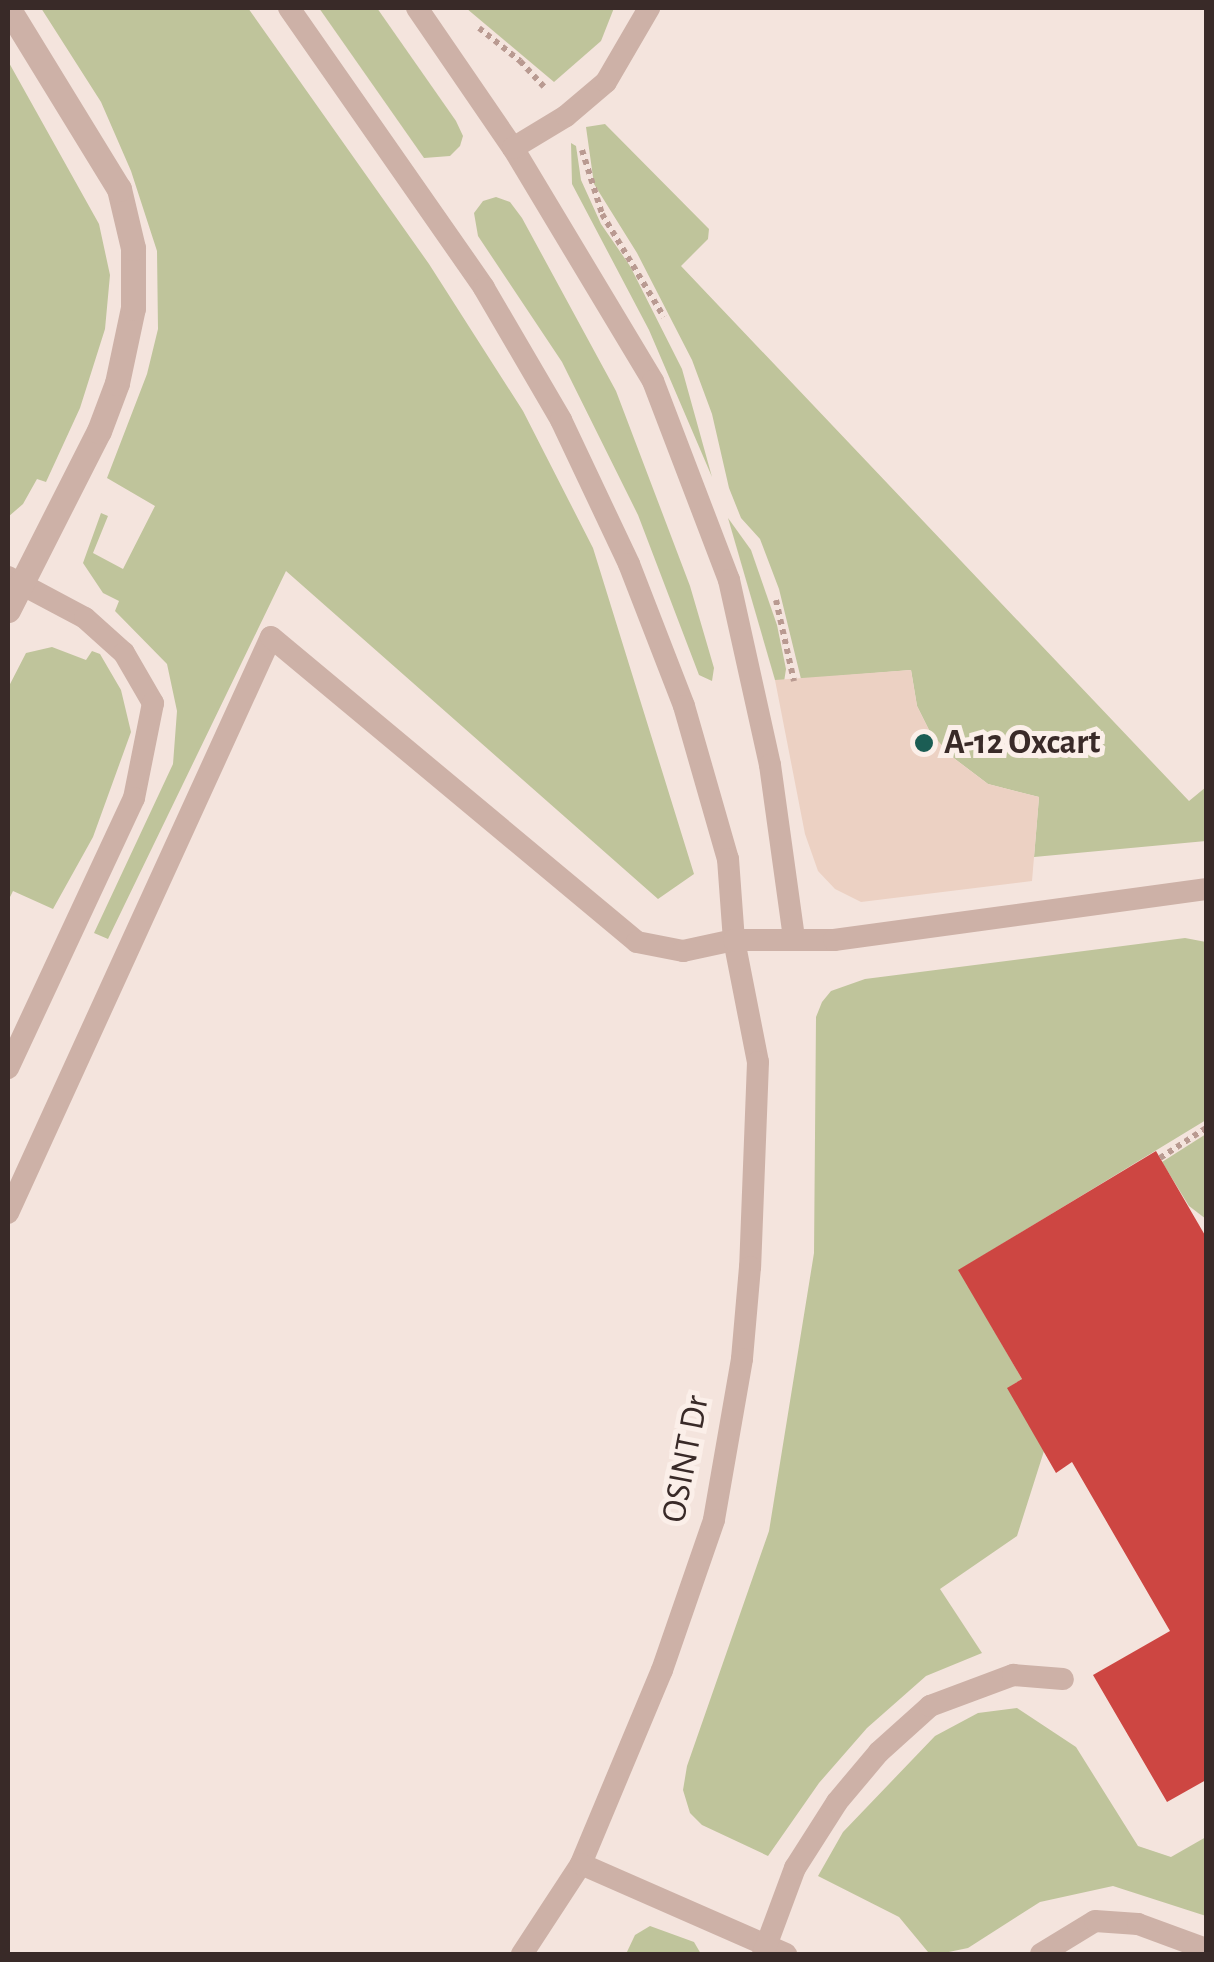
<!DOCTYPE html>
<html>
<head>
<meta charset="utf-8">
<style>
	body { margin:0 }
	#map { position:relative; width:1214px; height:1962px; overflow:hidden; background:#f4e4dd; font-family:"Alegreya Sans",sans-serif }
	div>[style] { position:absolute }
	.green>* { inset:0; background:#bfc49b }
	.plaza>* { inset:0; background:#ecd1c3 }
	.building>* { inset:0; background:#cd4642 }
	.path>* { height:6px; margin-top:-3px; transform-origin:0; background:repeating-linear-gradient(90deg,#b99a91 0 5px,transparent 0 10px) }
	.lane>* { height:22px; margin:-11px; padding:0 11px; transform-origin:11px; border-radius:11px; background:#cdb1a7 }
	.street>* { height:25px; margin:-12.5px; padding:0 12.5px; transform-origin:12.5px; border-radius:12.5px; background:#cdb1a7 }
	.dots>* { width:28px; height:28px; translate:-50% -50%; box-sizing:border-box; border:5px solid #fbefe9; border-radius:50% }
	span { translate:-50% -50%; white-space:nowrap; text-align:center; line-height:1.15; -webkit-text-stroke:10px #fbefe9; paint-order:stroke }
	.poi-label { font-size:35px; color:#392a28; font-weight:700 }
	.left { translate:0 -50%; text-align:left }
	.street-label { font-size:35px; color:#392a28 }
	.frame { position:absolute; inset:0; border:10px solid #392a28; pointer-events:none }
</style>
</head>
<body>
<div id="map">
	<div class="green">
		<i style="clip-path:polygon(41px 8px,248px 8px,429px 264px,523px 411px,593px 548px,694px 874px,658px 899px,286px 571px,108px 939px,94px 933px,173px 764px,177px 711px,167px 664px,115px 611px,119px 601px,103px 593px,83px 563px,101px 513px,108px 516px,93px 553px,123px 569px,155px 506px,107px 478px,147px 374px,158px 329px,157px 251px,131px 171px,101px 102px)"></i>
		<i style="clip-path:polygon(319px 8px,377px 8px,456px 121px,463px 136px,460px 146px,450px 156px,424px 158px)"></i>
		<i style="clip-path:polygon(466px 8px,614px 8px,601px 41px,554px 82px)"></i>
		<i style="clip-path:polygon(8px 61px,99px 224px,110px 275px,105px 329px,80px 408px,46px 482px,37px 479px,23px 504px,8px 517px)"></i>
		<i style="clip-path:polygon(605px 124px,709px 229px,708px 239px,681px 266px,1189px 801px,1206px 787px,1206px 841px,1034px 857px,1039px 797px,988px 784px,951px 756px,930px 732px,917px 706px,911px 670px,801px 679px,779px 589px,760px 539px,741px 518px,729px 488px,712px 414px,692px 360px,637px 253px,594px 184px,586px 127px)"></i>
		<i style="clip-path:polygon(571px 143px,576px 146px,581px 180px,601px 224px,630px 266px,682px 369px,712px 477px,649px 330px,572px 184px)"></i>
		<i style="clip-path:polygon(496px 197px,510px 202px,522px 218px,616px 391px,690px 586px,714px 668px,712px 681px,699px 675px,638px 515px,562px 362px,478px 236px,474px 213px,483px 201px)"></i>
		<i style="clip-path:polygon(728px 518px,751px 550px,777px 625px,786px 669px,784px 682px,775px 680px)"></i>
		<i style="clip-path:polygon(52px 647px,86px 660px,92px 651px,100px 654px,121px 690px,131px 732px,93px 837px,53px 909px,13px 891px,8px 901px,8px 688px,26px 653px)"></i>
		<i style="clip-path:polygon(1185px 938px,1206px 942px,1206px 1120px,959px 1270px,1022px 1379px,1008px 1388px,1044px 1451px,1017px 1536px,940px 1589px,982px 1653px,926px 1676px,867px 1728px,819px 1783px,768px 1856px,702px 1825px,690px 1813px,683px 1790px,687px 1766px,769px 1531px,814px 1253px,816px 1017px,822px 1002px,831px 991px,865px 979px)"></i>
		<i style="clip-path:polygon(1206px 1134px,1206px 1219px,1189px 1206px,1162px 1162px)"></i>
		<i style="clip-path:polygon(1017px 1708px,1076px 1747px,1138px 1846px,1171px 1857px,1206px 1837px,1206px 1916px,1113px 1886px,1040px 1902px,968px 1948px,939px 1954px,928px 1952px,899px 1917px,818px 1876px,843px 1832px,935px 1736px,978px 1713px)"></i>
		<i style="clip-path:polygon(650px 1926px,694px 1942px,701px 1954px,626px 1954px,635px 1935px)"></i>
	</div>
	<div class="plaza">
		<i style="clip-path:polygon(911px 670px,917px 706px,930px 732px,951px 756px,988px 784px,1039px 797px,1032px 881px,861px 902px,835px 889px,818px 871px,805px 834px,775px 680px)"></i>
	</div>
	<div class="building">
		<i style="clip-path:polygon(1156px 1151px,1206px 1237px,1206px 1780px,1167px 1802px,1093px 1675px,1170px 1631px,1072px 1462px,1056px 1473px,1007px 1388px,1022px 1379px,958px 1270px)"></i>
	</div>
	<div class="path">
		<i style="left:479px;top:28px;width:53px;rotate:38.8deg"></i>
		<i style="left:520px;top:61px;width:35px;rotate:47deg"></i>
		<i style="left:582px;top:150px;width:67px;rotate:72.6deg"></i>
		<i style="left:602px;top:214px;width:120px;rotate:59deg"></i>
		<i style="left:776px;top:600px;width:83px;rotate:77.5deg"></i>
		<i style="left:1160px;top:1158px;width:55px;rotate:-33.1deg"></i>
	</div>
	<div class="lane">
		<i style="left:289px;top:8px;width:341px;rotate:55.1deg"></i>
		<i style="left:484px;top:288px;width:153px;rotate:59.7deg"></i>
		<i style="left:561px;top:420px;width:159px;rotate:64.7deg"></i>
		<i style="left:629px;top:564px;width:152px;rotate:68.8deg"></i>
		<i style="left:684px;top:706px;width:159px;rotate:74deg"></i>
		<i style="left:728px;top:859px;width:81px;rotate:85.8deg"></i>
		<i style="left:734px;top:940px;width:124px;rotate:78.9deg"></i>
		<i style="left:758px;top:1062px;width:205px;rotate:92.2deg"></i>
		<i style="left:750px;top:1267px;width:92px;rotate:95deg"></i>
		<i style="left:742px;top:1359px;width:163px;rotate:99.9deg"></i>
		<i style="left:714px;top:1520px;width:159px;rotate:109.1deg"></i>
		<i style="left:662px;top:1670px;width:210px;rotate:112.7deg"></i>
		<i style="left:581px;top:1864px;width:108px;rotate:123.2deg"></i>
		<i style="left:417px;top:8px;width:170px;rotate:55.6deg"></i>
		<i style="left:513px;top:148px;width:272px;rotate:59deg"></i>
		<i style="left:653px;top:381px;width:213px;rotate:69.1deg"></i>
		<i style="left:729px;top:580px;width:189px;rotate:77.5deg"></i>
		<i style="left:770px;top:765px;width:176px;rotate:82.1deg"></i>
		<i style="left:513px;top:148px;width:62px;rotate:-31.1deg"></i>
		<i style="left:566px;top:116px;width:52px;rotate:-40.4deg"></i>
		<i style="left:606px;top:82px;width:86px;rotate:-59.8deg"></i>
		<i style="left:8px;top:577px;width:87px;rotate:28deg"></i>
		<i style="left:85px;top:618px;width:52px;rotate:41.9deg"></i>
		<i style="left:124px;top:653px;width:58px;rotate:59.9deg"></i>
		<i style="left:153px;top:703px;width:97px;rotate:101.3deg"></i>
		<i style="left:134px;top:798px;width:298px;rotate:115deg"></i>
		<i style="left:8px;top:1213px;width:633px;rotate:-65.46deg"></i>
		<i style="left:271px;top:637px;width:476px;rotate:39.8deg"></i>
		<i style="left:637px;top:942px;width:47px;rotate:11.1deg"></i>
		<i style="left:683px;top:951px;width:52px;rotate:-12.2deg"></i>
		<i style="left:734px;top:940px;width:100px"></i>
		<i style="left:834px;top:940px;width:375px;rotate:-7.8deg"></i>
		<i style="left:581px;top:1864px;width:224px;rotate:23.7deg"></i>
		<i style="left:763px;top:1954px;width:92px;rotate:-69.6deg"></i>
		<i style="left:795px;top:1868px;width:78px;rotate:-57.5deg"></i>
		<i style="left:837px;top:1802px;width:65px;rotate:-50deg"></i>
		<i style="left:879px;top:1752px;width:69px;rotate:-42deg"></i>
		<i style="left:930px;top:1706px;width:89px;rotate:-20.5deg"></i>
		<i style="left:1013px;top:1675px;width:50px;rotate:4.6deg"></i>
		<i style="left:1041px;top:1954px;width:63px;rotate:-31.4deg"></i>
		<i style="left:1095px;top:1921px;width:43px;rotate:4deg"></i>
		<i style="left:1138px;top:1924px;width:72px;rotate:20.2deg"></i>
	</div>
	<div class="street">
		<i style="left:8px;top:610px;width:201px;rotate:-63.1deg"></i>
		<i style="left:99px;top:431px;width:51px;rotate:-69.4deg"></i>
		<i style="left:117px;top:383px;width:77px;rotate:-78deg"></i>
		<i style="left:133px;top:308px;width:60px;rotate:-90deg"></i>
		<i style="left:133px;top:248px;width:61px;rotate:-103.3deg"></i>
		<i style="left:119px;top:189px;width:212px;rotate:-121.5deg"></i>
	</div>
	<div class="dots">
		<i style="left:924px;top:743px;background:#1b5d54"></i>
	</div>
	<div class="poi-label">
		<span class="left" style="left:944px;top:743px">A-12 Oxcart</span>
	</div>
	<div class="street-label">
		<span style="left:686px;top:1459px;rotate:-79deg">OSINT Dr</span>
	</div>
	<div class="frame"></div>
</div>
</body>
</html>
